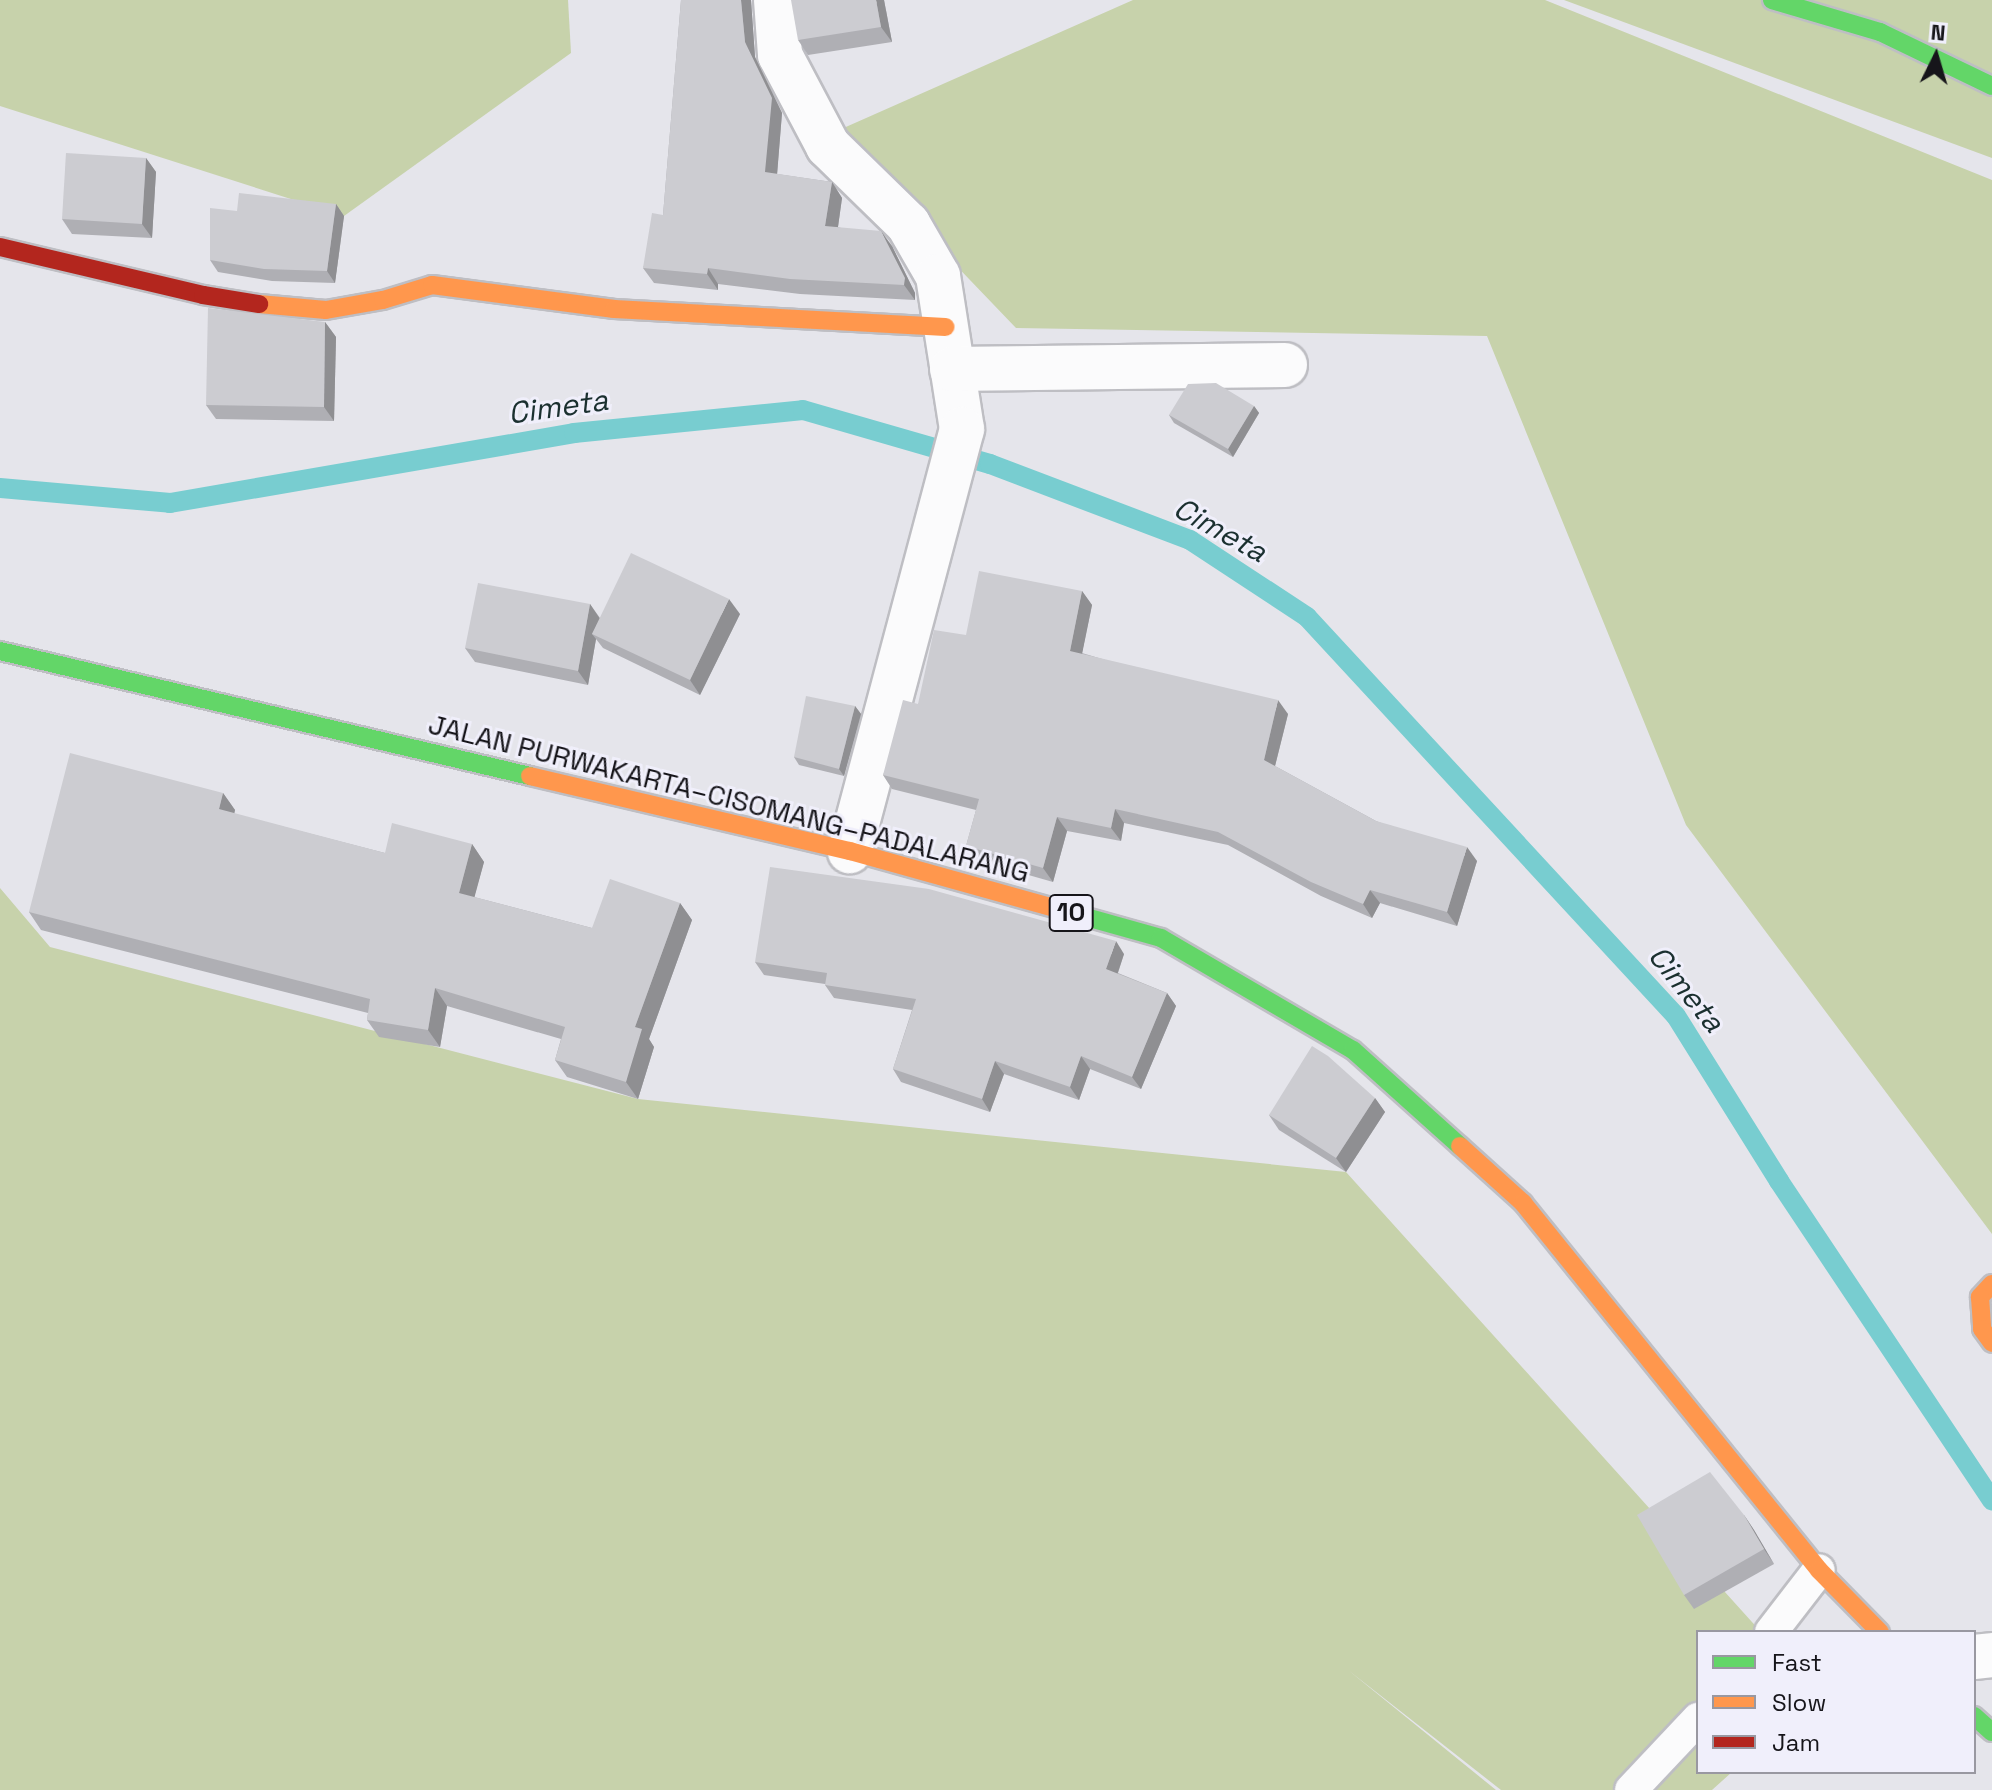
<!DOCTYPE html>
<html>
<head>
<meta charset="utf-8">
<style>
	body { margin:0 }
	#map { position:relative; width:1992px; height:1790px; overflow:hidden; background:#e5e5eb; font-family:"Space Grotesk",sans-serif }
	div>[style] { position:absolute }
	.green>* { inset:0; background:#c7d2ab }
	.stream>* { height:20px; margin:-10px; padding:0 10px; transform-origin:10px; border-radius:10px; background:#78cdd0 }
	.roads { filter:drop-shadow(2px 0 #bebec3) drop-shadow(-2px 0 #bebec3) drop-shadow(0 2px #bebec3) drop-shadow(0 -2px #bebec3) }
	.lane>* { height:32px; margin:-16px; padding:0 16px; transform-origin:16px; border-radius:16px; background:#fbfbfc }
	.street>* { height:44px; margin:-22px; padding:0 22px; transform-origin:22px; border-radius:22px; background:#fbfbfc }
	.fast>* { height:18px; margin:-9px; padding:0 9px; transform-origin:9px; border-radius:9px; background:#63d668 }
	.slow>* { height:18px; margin:-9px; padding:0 9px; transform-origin:9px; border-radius:9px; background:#ff974d }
	.jam>* { height:18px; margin:-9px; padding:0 9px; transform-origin:9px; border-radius:9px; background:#b3261e }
	.wall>* { inset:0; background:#afafb4 }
	.shaded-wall>* { inset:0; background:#8f8f92 }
	.building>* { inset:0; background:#ccccd1 }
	span { translate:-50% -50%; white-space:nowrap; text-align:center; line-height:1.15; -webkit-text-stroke:6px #f0effb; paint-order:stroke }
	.shield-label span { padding:2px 6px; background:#f0effb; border:2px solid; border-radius:6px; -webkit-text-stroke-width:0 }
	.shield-label { font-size:26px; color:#16151a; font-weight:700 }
	.street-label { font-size:28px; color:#16151a }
	.water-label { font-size:30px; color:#1b3030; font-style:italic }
	.legend { position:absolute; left:1696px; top:1630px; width:280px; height:144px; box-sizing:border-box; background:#f0effb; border:2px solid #9998a1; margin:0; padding:10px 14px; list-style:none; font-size:24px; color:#16151a }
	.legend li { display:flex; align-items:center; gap:16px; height:40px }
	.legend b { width:40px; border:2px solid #9998a1 }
	.north { position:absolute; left:1896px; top:16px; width:80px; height:80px; -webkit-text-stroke:6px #f0effb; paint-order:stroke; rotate:5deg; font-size:22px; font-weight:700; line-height:32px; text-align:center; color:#16151a }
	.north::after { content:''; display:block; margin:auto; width:28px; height:36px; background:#16151a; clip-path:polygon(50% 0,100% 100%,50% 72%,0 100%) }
</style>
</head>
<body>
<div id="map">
	<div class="green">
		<i style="clip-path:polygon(0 0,568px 0,571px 53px,344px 216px,0 106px)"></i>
		<i style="clip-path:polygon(1133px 0,1545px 0,1992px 180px,1992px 1234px,1686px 825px,1487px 336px,1016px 328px,830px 134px)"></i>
		<i style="clip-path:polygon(1564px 0,1992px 0,1992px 158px)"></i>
		<i style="clip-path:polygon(0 888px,50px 947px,638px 1099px,1346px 1172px,1761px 1632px,1698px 1632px,1698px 1772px,1732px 1772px,1712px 1790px,1501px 1790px,1348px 1670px,1496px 1790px,0 1790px)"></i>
	</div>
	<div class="stream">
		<i style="left:0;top:488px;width:171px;rotate:5deg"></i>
		<i style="left:170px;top:503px;width:410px;rotate:-9.8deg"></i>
		<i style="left:574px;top:433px;width:230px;rotate:-5.7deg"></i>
		<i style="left:803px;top:410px;width:195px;rotate:16.1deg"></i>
		<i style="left:990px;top:464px;width:214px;rotate:20.8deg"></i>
		<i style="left:1190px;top:540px;width:140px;rotate:33.3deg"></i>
		<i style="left:1307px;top:617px;width:543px;rotate:47.24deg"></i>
		<i style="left:1676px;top:1016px;width:195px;rotate:58deg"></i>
		<i style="left:1779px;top:1181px;width:384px;rotate:56.3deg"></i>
	</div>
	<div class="roads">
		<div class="lane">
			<i style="left:1771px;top:1632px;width:78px;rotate:-52.3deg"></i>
			<i style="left:1631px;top:1790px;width:98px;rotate:-46.7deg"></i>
		</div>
		<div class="street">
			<i style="left:776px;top:0;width:55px;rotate:85.8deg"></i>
			<i style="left:780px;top:55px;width:103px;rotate:62.2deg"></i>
			<i style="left:828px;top:146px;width:112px;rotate:44.3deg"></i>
			<i style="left:908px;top:224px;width:60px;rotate:60deg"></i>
			<i style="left:938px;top:276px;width:155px;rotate:81.1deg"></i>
			<i style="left:962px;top:429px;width:437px;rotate:104.9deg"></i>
			<i style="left:952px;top:369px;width:333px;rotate:-0.7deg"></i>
			<i style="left:1974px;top:1657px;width:18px;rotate:-6deg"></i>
		</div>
		<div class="fast">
			<i style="left:1772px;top:0;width:113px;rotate:16.5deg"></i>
			<i style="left:1880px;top:32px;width:124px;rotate:25.7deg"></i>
			<i style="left:0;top:651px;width:545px;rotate:13.27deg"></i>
			<i style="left:1079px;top:915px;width:85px;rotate:15.7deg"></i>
			<i style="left:1161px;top:938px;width:222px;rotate:30.3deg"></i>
			<i style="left:1353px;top:1050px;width:144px;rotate:41.9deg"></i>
			<i style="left:1974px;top:1716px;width:24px;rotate:42deg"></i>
		</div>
		<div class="slow">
			<i style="left:259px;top:304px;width:67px;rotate:5.1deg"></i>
			<i style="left:326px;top:310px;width:58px;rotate:-10deg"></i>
			<i style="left:383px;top:300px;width:51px;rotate:-17deg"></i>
			<i style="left:432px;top:285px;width:184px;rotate:7.5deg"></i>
			<i style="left:614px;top:309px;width:332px;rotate:3.1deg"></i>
			<i style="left:530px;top:776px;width:329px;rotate:13.2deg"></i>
			<i style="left:850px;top:851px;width:238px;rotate:15.6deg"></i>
			<i style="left:1460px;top:1146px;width:85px;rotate:42.1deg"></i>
			<i style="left:1523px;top:1203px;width:471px;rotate:51.1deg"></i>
			<i style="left:1819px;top:1570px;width:87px;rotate:45.5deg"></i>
			<i style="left:1992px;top:1284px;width:18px;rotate:133deg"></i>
			<i style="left:1980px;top:1297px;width:32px;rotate:86deg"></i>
			<i style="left:1982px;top:1329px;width:17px;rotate:54deg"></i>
		</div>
		<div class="jam">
			<i style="left:0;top:247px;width:209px;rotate:13.3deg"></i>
			<i style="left:203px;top:295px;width:57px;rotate:9.1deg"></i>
		</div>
	</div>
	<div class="wall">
		<i style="clip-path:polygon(681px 0,751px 0,755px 57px,782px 113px,777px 174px,832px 182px,842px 198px,838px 227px,892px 246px,915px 293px,915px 300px,800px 294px,718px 284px,718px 290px,654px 283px,643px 268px,663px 215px)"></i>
		<i style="clip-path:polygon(884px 0,892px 42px,808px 55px,798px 40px)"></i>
		<i style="clip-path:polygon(146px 158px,156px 172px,152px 238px,72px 234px,62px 219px)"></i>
		<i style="clip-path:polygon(336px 204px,344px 216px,335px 283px,272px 281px,218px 272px,210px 260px,237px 211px)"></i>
		<i style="clip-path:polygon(325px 322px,336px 337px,334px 421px,216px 419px,206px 405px)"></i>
		<i style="clip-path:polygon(1254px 406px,1259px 413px,1233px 457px,1174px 423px,1169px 415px)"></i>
		<i style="clip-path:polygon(1082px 591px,1092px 605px,1082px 653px,1288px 714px,1275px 766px,1376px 821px,1477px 861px,1457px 926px,1380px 903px,1372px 918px,1321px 896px,1228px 845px,1124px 823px,1121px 841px,1067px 831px,1053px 882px,976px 860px,966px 846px,976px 810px,892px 789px,883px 775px,918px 704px)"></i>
		<i style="clip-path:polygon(590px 604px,600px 618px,740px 614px,700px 695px,603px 648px,596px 639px,588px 685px,475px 662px,465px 648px)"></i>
		<i style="clip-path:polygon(855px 706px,861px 714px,844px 776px,799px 765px,794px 757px)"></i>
		<i style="clip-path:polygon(223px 793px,235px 810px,234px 814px,385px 853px,472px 844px,484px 862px,474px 897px,592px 928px,680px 903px,692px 920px,649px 1039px,654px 1047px,638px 1099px,567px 1077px,555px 1060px,561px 1039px,447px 1006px,440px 1047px,379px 1037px,367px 1020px,368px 1013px,41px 930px,29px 912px)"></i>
		<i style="clip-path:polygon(1124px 954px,1118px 973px,1167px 993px,1176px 1006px,1141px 1089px,1090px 1069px,1079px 1100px,1004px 1074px,990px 1112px,901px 1082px,893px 1069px,912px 1010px,834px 998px,825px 985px,825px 984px,764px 975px,755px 962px)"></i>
		<i style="clip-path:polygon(1375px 1098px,1385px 1112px,1346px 1172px,1279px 1130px,1269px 1115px)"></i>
		<i style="clip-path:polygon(1744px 1515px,1754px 1530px,1774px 1564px,1694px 1609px,1684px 1595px)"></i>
	</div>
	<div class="shaded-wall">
		<i style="clip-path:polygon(741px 0,751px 0,755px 57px,782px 113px,776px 188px,765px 172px,745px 42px)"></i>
		<i style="clip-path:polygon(876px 0,884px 0,892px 42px,881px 27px)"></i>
		<i style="clip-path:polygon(146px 158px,156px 172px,152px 238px,142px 224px)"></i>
		<i style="clip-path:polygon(832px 182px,842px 198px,836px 241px,825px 226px)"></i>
		<i style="clip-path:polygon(336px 204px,344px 216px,335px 283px,327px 271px)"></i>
		<i style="clip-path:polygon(881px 231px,892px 246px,915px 293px,915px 300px,904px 285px)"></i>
		<i style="clip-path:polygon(708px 268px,718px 284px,718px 290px,707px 274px)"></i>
		<i style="clip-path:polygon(325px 322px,336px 337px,334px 421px,324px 407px)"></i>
		<i style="clip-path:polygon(1254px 406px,1259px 413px,1233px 457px,1228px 449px)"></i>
		<i style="clip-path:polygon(1082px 591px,1092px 605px,1080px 664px,1070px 651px)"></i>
		<i style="clip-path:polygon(729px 599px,740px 614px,700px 695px,690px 680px)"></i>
		<i style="clip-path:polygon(590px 604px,600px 619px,592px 634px,596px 639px,588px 685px,578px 671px)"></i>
		<i style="clip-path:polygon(1278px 700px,1288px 714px,1273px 774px,1264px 760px)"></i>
		<i style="clip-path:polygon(855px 706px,861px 714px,844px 776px,839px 769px)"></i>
		<i style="clip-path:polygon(223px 793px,235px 810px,231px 827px,219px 809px)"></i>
		<i style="clip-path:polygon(1115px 809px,1124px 823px,1121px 841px,1111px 828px)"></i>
		<i style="clip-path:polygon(1057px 817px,1067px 831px,1053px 882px,1043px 868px)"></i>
		<i style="clip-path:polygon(472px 844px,484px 862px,471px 910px,459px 893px)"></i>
		<i style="clip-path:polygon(1467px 847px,1477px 861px,1457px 926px,1447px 912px)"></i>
		<i style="clip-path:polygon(1370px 890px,1380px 903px,1372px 918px,1363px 904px)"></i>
		<i style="clip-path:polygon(680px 903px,692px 920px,649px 1039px,654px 1047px,638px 1099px,626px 1082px,635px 1027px)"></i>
		<i style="clip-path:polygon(1116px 941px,1124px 954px,1115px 981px,1106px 969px)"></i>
		<i style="clip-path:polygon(435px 988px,447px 1006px,440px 1047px,428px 1030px)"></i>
		<i style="clip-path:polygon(1167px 993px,1176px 1006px,1141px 1089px,1132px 1077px)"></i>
		<i style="clip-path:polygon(1081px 1056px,1090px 1069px,1079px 1100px,1070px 1087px)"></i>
		<i style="clip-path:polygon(995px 1061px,1004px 1074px,990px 1112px,982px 1099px)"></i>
		<i style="clip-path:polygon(1375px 1098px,1385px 1112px,1346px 1172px,1336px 1158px)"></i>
		<i style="clip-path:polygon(1744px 1515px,1754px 1530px,1774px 1564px,1764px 1549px)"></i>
	</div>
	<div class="building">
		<i style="clip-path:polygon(681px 0,741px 0,745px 42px,772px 98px,765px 172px,832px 182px,825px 226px,881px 231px,905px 278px,904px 285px,790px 279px,708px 268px,707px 274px,643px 268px,652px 213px,663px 215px)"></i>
		<i style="clip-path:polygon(791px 0,876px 0,881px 27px,798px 40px)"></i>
		<i style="clip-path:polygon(66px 153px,146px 158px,142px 224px,62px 219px)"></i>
		<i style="clip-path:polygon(239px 193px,336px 204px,327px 271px,264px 269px,210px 260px,210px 208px,237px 211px)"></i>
		<i style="clip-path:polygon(208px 308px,325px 322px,324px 407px,206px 405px)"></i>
		<i style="clip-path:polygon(1216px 383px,1254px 406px,1228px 449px,1169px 415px,1188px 384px)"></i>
		<i style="clip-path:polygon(631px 553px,729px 599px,690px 680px,592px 634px)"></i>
		<i style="clip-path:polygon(979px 571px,1082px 591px,1070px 651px,1278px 700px,1264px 760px,1376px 821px,1467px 847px,1447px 912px,1370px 890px,1363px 904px,1311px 882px,1218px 832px,1115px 809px,1111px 828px,1057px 817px,1043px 868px,966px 846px,979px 799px,883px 775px,903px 700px,918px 704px,934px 630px,966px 635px)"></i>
		<i style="clip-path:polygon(478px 583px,590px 604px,578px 671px,465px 648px)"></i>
		<i style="clip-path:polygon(806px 696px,855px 706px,839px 769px,794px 757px)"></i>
		<i style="clip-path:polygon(70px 753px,223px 793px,219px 809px,385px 853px,392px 823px,472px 844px,459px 893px,592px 928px,610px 879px,680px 903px,635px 1027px,642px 1029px,626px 1082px,555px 1060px,565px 1027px,435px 988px,428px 1030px,367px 1020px,370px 999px,29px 912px)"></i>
		<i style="clip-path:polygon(770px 867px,929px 889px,1116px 941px,1106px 969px,1167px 993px,1132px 1077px,1081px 1056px,1070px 1087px,995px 1061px,982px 1099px,893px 1069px,916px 999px,825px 985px,827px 973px,755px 962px)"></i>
		<i style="clip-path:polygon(1312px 1046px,1328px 1056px,1375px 1098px,1336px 1158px,1269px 1115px)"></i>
		<i style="clip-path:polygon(1710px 1472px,1744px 1515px,1764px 1549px,1684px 1595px,1637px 1515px)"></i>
	</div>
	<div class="shield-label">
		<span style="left:1071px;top:913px">10</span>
	</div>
	<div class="street-label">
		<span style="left:729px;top:798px;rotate:14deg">JALAN PURWAKARTA–CISOMANG–PADALARANG</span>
	</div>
	<div class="water-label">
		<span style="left:558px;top:407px;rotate:-8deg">Cimeta</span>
		<span style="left:1220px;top:530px;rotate:29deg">Cimeta</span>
		<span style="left:1686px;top:989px;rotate:51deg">Cimeta</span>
	</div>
	<ul class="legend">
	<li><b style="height:10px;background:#63d668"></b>Fast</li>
	<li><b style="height:10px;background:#ff974d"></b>Slow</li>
	<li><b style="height:10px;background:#b3261e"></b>Jam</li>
	</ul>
	<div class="north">N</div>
</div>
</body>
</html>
